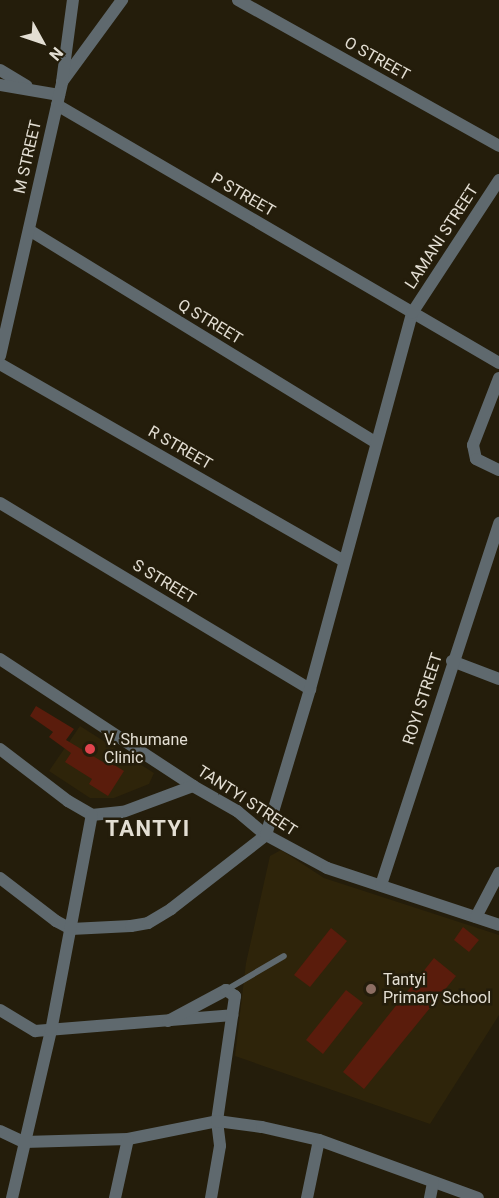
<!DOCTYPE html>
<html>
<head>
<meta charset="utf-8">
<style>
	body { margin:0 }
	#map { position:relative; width:499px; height:1198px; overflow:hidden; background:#241d0b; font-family:Roboto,sans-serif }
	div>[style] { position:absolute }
	.built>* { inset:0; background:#2e240a }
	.building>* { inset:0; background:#5a1c0c }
	.service>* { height:6px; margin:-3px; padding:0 3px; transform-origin:3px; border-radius:3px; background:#5f696e }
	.minor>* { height:12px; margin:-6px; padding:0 6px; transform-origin:6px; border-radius:6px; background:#5f696e }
	.tertiary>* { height:12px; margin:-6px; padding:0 6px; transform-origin:6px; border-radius:6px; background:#5f696e }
	.dots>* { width:16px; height:16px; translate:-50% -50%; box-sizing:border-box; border:3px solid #241d0b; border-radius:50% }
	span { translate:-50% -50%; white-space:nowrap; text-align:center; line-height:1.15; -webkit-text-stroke:5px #241d0b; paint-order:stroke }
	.street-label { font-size:16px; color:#e3ded3 }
	.poi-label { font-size:16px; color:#e3ded3 }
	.left { translate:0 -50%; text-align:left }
	.district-label { font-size:22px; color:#e3ded3; font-weight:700; letter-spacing:1.5px }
	.north { position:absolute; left:12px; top:12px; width:60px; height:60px; -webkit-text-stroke:4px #241d0b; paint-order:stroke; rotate:130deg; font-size:16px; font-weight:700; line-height:24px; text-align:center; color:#e3ded3 }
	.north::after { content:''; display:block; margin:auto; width:21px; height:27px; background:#e3ded3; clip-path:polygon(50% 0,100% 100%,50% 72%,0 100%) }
</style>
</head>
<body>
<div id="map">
	<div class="built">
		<i style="clip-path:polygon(80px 726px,154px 773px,149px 784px,114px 798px,90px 798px,49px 771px)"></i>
		<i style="clip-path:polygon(281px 850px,324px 878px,499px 935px,499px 1015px,430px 1124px,235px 1056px,246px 963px,270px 856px)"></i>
	</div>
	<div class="building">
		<i style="clip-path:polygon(36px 706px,74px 729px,66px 740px,108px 765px,111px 763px,124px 771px,108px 796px,89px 784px,92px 779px,65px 762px,71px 753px,49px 737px,53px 732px,30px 716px)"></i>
		<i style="clip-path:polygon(463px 927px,479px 940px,469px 952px,454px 940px)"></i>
		<i style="clip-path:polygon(331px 928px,347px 941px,310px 987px,294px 975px)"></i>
		<i style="clip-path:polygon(434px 958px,456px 976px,364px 1089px,343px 1072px)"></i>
		<i style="clip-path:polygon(346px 990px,363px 1003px,323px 1054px,306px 1040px)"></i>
	</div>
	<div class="service">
		<i style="left:226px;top:990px;width:67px;rotate:-30.4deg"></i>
	</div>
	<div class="minor">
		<i style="left:238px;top:0;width:299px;rotate:29.2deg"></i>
		<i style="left:0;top:70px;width:31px;rotate:31deg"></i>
		<i style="left:62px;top:82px;width:102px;rotate:-53.8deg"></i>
		<i style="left:0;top:85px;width:60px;rotate:9.6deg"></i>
		<i style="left:57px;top:105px;width:512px;rotate:30.27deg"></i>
		<i style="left:29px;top:230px;width:406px;rotate:31.5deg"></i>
		<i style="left:0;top:364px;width:396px;rotate:29.8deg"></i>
		<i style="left:499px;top:378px;width:72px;rotate:111.2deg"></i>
		<i style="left:473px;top:445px;width:14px;rotate:78deg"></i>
		<i style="left:476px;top:459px;width:25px;rotate:26deg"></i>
		<i style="left:0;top:503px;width:362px;rotate:31deg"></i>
		<i style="left:0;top:659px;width:231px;rotate:33.3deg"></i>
		<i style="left:193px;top:786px;width:51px;rotate:29.6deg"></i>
		<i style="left:237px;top:811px;width:38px;rotate:40deg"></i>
		<i style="left:266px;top:835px;width:69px;rotate:28.4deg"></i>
		<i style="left:327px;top:868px;width:181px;rotate:18.3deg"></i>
		<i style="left:452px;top:661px;width:50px;rotate:21deg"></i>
		<i style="left:0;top:749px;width:86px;rotate:37.4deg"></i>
		<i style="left:68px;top:801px;width:28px;rotate:30deg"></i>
		<i style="left:92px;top:815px;width:31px;rotate:-6deg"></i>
		<i style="left:123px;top:812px;width:75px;rotate:-20.4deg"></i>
		<i style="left:0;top:878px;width:71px;rotate:37.5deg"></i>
		<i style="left:56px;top:921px;width:17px;rotate:28deg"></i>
		<i style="left:71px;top:929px;width:60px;rotate:-2.9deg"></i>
		<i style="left:131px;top:926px;width:17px;rotate:-10deg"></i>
		<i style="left:148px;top:923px;width:27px;rotate:-31deg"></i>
		<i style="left:171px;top:909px;width:120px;rotate:-37.9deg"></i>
		<i style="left:266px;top:835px;width:152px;rotate:-73.2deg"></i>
		<i style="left:310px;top:689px;width:390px;rotate:-74.8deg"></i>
		<i style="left:412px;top:313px;width:159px;rotate:-56.8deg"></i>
		<i style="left:381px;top:885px;width:381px;rotate:-71.9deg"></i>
		<i style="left:476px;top:917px;width:50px;rotate:-62.4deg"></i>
		<i style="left:0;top:1010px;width:41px;rotate:31deg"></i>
		<i style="left:35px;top:1031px;width:198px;rotate:-4.6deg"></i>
		<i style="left:168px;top:1021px;width:66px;rotate:-28.1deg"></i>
		<i style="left:226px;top:990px;width:11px;rotate:34deg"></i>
		<i style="left:235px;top:996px;width:126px;rotate:98.2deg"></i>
		<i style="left:217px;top:1121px;width:25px;rotate:83deg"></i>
		<i style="left:220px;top:1146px;width:53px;rotate:99.8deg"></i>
		<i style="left:0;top:1131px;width:26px;rotate:25deg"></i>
		<i style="left:24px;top:1142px;width:104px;rotate:-1.7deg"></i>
		<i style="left:128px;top:1139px;width:91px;rotate:-11.4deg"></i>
		<i style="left:217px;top:1121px;width:45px;rotate:7.6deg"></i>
		<i style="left:262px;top:1127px;width:58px;rotate:12.8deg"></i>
		<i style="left:319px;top:1140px;width:169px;rotate:20deg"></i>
		<i style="left:12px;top:1198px;width:171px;rotate:-76.9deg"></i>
		<i style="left:51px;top:1031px;width:220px;rotate:-79.3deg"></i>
		<i style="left:115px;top:1198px;width:60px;rotate:-77.6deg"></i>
		<i style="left:307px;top:1198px;width:59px;rotate:-78.3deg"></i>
		<i style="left:430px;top:1198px;width:16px;rotate:-79deg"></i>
	</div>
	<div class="tertiary">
		<i style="left:0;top:356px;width:281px;rotate:-77.2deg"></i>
		<i style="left:62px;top:82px;width:83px;rotate:-82.4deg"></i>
	</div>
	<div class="dots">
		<i style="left:90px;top:749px;background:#e0444e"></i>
		<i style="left:371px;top:989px;background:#8d6e63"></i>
	</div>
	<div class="street-label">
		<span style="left:377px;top:59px;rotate:29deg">O STREET</span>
		<span style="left:28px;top:157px;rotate:-77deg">M STREET</span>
		<span style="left:243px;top:195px;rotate:30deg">P STREET</span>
		<span style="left:442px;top:237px;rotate:-57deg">LAMANI STREET</span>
		<span style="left:210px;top:322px;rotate:31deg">Q STREET</span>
		<span style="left:180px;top:448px;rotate:30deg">R STREET</span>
		<span style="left:164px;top:582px;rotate:31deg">S STREET</span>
		<span style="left:423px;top:699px;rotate:-72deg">ROYI STREET</span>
		<span style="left:247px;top:801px;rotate:33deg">TANTYI STREET</span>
	</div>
	<div class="poi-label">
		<span class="left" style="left:104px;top:749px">V. Shumane<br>Clinic</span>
		<span class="left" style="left:383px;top:989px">Tantyi<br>Primary School</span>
	</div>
	<div class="district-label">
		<span style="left:148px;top:829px">TANTYI</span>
	</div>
	<div class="north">N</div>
</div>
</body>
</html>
